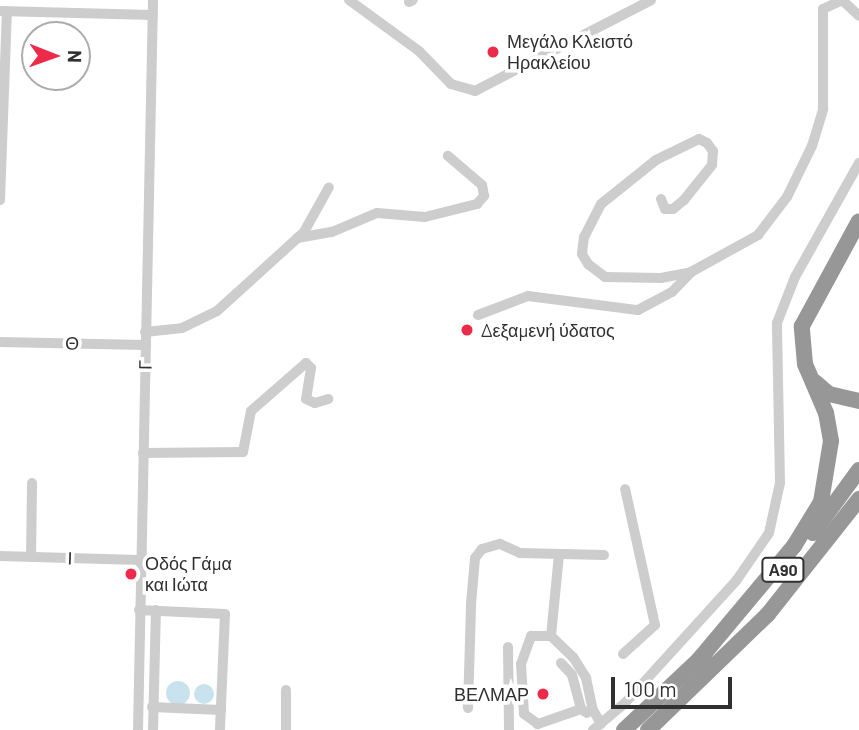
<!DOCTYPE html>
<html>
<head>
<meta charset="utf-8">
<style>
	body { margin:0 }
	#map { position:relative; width:859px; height:730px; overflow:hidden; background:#fff; font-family:Barlow,sans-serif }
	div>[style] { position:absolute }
	.water>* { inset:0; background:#c9e3ee }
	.round { border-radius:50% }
	.minor>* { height:10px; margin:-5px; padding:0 5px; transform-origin:5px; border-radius:5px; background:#cdcdcd }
	.highway>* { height:16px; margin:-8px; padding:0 8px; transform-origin:8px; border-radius:8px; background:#979797 }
	.dots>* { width:19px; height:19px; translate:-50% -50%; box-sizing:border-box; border:4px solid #fff; border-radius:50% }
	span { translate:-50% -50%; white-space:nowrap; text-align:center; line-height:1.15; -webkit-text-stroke:7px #fff; paint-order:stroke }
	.shield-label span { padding:2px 5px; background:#fff; border:2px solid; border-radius:5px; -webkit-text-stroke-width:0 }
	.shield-label { font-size:16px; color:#303030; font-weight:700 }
	.poi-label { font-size:18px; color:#303030 }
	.left { translate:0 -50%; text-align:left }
	.right { translate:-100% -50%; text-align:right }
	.street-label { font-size:18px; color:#303030 }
	.north { position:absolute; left:21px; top:21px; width:70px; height:70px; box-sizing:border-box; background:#fff; border:2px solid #acacac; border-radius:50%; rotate:91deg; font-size:19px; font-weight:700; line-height:28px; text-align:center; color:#303030 }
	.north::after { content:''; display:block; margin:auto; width:24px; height:32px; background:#ee2a4b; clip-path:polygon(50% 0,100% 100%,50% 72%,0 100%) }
	.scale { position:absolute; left:611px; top:677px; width:121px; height:32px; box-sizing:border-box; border:4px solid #303030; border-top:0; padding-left:9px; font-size:21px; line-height:24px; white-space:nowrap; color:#303030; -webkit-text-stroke:5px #fff; paint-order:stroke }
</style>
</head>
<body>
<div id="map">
	<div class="water">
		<i class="round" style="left:166px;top:681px;width:24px;height:24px"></i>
		<i class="round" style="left:194px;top:684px;width:20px;height:20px"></i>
	</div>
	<div class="minor">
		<i style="left:349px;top:0;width:87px;rotate:36.1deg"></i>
		<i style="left:419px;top:51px;width:46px;rotate:45.9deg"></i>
		<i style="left:451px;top:84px;width:25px;rotate:16deg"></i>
		<i style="left:475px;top:91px;width:198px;rotate:-27.3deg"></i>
		<i style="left:409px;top:2px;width:4px;rotate:-27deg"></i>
		<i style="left:0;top:11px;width:153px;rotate:1.5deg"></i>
		<i style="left:661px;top:199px;width:11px;rotate:68deg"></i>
		<i style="left:665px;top:209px;width:8px"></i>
		<i style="left:673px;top:209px;width:14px;rotate:-39deg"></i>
		<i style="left:684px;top:200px;width:45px;rotate:-51.3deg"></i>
		<i style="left:712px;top:165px;width:14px;rotate:-86deg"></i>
		<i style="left:713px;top:151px;width:10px;rotate:-127deg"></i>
		<i style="left:707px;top:143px;width:9px;rotate:-153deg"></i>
		<i style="left:699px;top:139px;width:48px;rotate:154deg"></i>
		<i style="left:656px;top:160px;width:70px;rotate:141.3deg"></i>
		<i style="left:601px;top:204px;width:37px;rotate:117deg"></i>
		<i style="left:584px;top:237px;width:17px;rotate:97deg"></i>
		<i style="left:582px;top:254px;width:12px;rotate:59deg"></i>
		<i style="left:588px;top:264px;width:21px;rotate:37deg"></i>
		<i style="left:605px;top:277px;width:56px;rotate:1deg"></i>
		<i style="left:661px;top:278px;width:31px;rotate:-11deg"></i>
		<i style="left:691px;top:272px;width:77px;rotate:-28.9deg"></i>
		<i style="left:758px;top:235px;width:48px;rotate:-52.7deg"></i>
		<i style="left:787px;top:197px;width:57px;rotate:-63.9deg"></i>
		<i style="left:812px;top:146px;width:39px;rotate:-73deg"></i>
		<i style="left:823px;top:109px;width:100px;rotate:-90deg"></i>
		<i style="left:823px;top:9px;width:21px;rotate:-25deg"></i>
		<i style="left:842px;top:0;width:23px;rotate:43deg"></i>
		<i style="left:0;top:200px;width:189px;rotate:-87.9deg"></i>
		<i style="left:297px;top:238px;width:36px;rotate:-10deg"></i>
		<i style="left:332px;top:232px;width:49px;rotate:-22.9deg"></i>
		<i style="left:377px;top:213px;width:48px;rotate:4.8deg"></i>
		<i style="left:425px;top:217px;width:54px;rotate:-14deg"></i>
		<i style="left:477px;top:204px;width:11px;rotate:-49deg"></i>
		<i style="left:484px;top:196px;width:11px;rotate:-100deg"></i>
		<i style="left:482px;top:185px;width:45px;rotate:-139.5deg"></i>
		<i style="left:478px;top:315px;width:53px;rotate:-20.8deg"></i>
		<i style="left:528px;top:296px;width:111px;rotate:7.3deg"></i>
		<i style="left:638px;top:310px;width:38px;rotate:-28deg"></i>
		<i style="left:672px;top:292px;width:28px;rotate:-46deg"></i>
		<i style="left:145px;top:332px;width:37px;rotate:-6deg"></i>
		<i style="left:182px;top:328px;width:39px;rotate:-26deg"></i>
		<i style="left:217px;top:311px;width:118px;rotate:-42.2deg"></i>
		<i style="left:304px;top:232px;width:51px;rotate:-60.9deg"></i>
		<i style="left:0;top:342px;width:145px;rotate:1.2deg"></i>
		<i style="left:143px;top:453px;width:100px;rotate:-0.6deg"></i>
		<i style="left:243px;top:452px;width:42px;rotate:-79deg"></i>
		<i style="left:251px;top:411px;width:73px;rotate:-41.1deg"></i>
		<i style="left:306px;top:363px;width:7px;rotate:45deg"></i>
		<i style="left:311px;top:368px;width:31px;rotate:99deg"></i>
		<i style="left:306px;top:399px;width:10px;rotate:24deg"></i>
		<i style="left:315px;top:403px;width:14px;rotate:-17deg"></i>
		<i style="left:0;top:556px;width:139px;rotate:1.6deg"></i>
		<i style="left:31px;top:557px;width:74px;rotate:-89.2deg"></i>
		<i style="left:139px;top:610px;width:86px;rotate:2.7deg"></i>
		<i style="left:225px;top:614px;width:116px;rotate:92.5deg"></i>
		<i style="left:551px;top:636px;width:82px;rotate:-84.4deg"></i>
		<i style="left:508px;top:647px;width:83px;rotate:89.3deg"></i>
		<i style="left:623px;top:654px;width:43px;rotate:-42.2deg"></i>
		<i style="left:655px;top:625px;width:139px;rotate:-102.4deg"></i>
		<i style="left:561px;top:663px;width:16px;rotate:47deg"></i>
		<i style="left:572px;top:675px;width:35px;rotate:75deg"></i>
		<i style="left:581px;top:709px;width:7px;rotate:34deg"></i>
		<i style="left:152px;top:707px;width:69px;rotate:2.5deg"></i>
		<i style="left:468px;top:708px;width:104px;rotate:-88.3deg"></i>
		<i style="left:471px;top:604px;width:46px;rotate:-85deg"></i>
		<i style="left:475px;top:558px;width:11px;rotate:-52deg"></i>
		<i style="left:482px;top:549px;width:19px;rotate:-16deg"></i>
		<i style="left:500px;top:544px;width:22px;rotate:24deg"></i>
		<i style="left:520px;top:553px;width:84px;rotate:1.4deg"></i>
		<i style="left:581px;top:709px;width:46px;rotate:160.8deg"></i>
		<i style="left:538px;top:724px;width:17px;rotate:-144deg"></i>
		<i style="left:524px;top:714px;width:50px;rotate:-93.4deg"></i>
		<i style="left:521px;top:664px;width:30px;rotate:-70deg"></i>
		<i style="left:531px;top:636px;width:20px"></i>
		<i style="left:551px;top:636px;width:30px;rotate:44deg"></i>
		<i style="left:573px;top:657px;width:25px;rotate:58deg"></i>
		<i style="left:586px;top:678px;width:33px;rotate:78deg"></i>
		<i style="left:593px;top:710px;width:16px;rotate:60deg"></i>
		<i style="left:138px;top:730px;width:730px;rotate:-88.82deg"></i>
		<i style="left:153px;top:730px;width:120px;rotate:-88.6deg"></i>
		<i style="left:286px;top:730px;width:40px;rotate:-90deg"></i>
		<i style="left:593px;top:730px;width:42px;rotate:-40.2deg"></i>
		<i style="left:625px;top:703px;width:165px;rotate:-47.7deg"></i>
		<i style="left:736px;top:581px;width:58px;rotate:-55.5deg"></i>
		<i style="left:769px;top:533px;width:51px;rotate:-77.6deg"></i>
		<i style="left:780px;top:483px;width:160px;rotate:-91.1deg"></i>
		<i style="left:777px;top:323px;width:49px;rotate:-68.6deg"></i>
		<i style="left:795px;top:277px;width:131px;rotate:-60.7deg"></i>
	</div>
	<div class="highway">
		<i style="left:815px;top:382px;width:18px;rotate:41deg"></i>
		<i style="left:829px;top:394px;width:31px;rotate:13deg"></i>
		<i style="left:813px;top:533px;width:78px;rotate:-53.9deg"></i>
		<i style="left:697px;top:662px;width:151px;rotate:-50.1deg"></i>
		<i style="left:794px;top:546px;width:52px;rotate:-58.5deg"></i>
		<i style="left:821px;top:502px;width:62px;rotate:-80.7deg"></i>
		<i style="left:831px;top:441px;width:28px;rotate:-100deg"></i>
		<i style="left:826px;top:413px;width:53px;rotate:-113.2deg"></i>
		<i style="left:805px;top:364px;width:38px;rotate:-95deg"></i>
		<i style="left:802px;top:326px;width:119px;rotate:-61.5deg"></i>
		<i style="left:624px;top:730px;width:111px;rotate:-43.2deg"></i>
		<i style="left:648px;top:730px;width:167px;rotate:-44deg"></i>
		<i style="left:768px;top:614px;width:147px;rotate:-51.6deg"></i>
	</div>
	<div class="dots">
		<i style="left:493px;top:52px;background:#ee2a4b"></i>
		<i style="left:467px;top:330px;background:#ee2a4b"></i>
		<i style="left:131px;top:574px;background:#ee2a4b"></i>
		<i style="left:543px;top:694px;background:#ee2a4b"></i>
	</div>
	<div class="shield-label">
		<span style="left:783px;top:570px">Α90</span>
	</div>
	<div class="poi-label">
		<span class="left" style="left:507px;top:52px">Μεγάλο Κλειστό<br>Ηρακλείου</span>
		<span class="left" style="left:481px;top:330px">Δεξαμενή ύδατος</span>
		<span class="left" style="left:145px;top:574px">Οδός Γάμα<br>και Ιώτα</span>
		<span class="right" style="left:529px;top:694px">ΒΕΛΜΑΡ</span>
	</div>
	<div class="street-label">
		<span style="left:72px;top:343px;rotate:1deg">Θ</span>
		<span style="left:145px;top:365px;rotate:-89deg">Γ</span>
		<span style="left:70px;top:558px;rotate:2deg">Ι</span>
	</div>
	<div class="north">N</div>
	<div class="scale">100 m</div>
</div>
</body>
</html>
